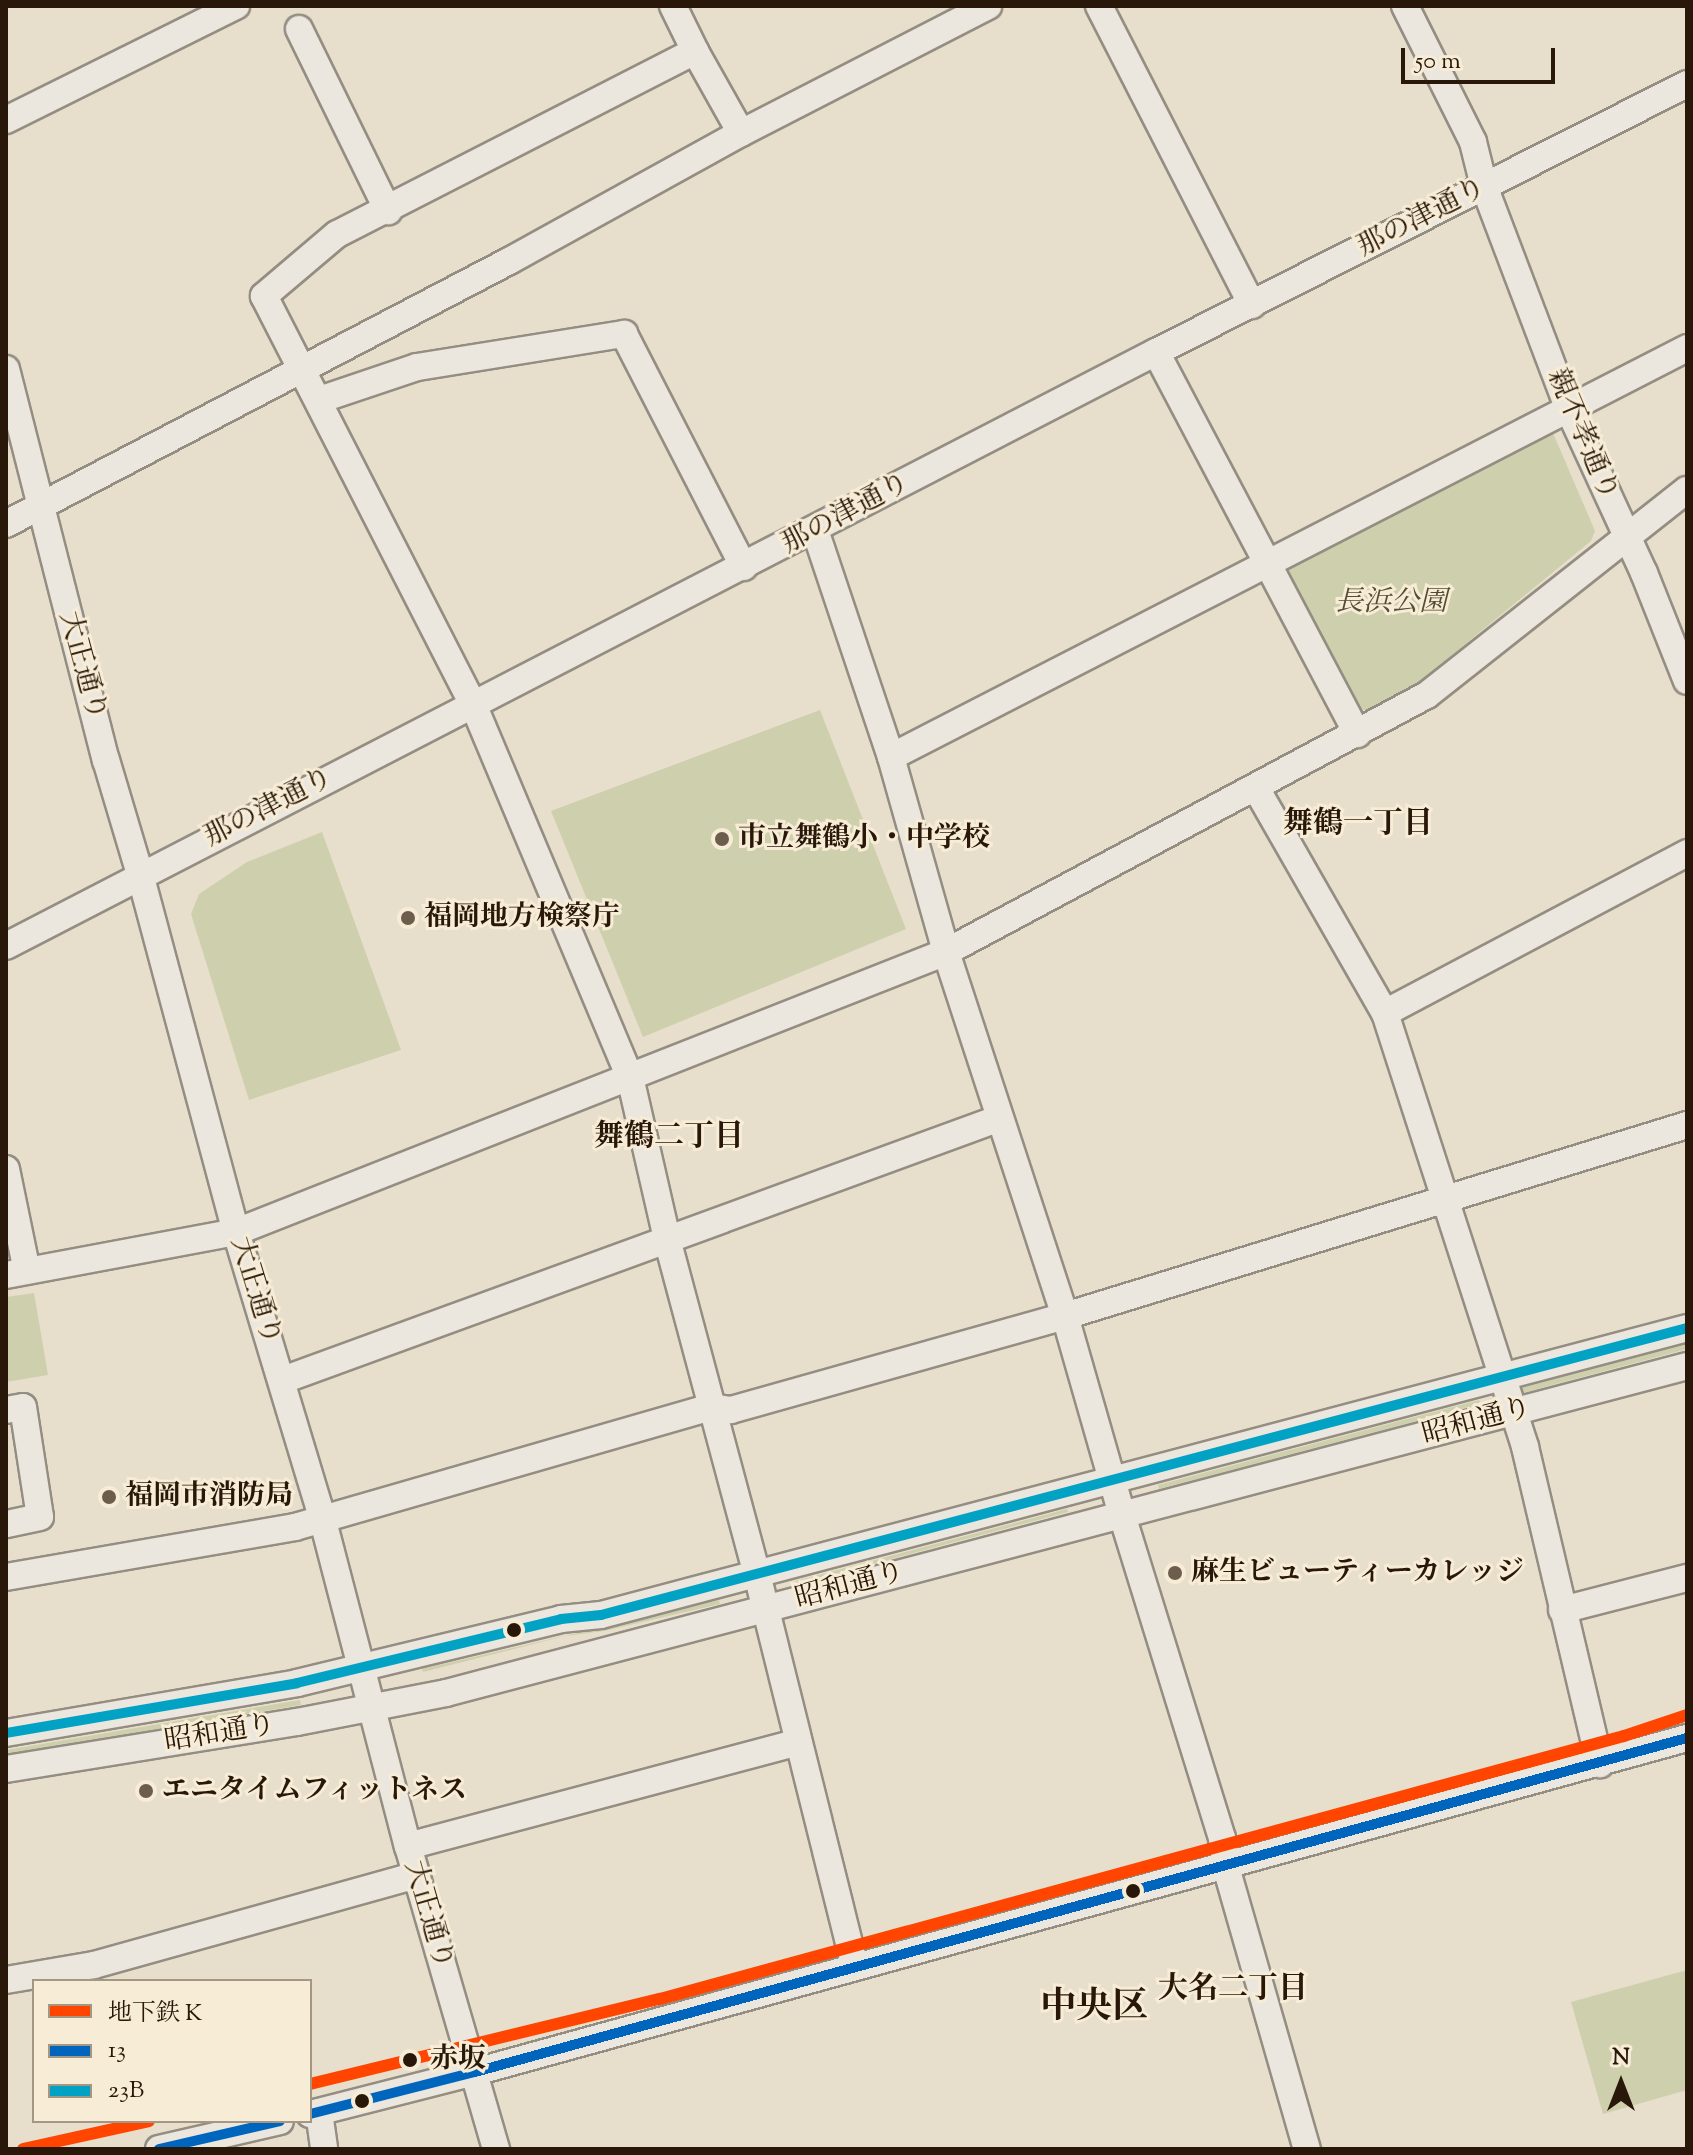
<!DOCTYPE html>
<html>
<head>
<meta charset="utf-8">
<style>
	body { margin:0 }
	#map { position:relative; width:1693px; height:2155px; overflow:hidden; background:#e7decc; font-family:"Sorts Mill Goudy","Noto Serif JP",serif }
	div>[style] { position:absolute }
	.green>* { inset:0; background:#ced0ad }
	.roads { filter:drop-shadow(2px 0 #948d81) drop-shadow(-2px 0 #948d81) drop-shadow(0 2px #948d81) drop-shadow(0 -2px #948d81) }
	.minor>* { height:26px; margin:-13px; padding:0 13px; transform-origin:13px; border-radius:13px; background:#ebe6de }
	.bus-1>* { height:10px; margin:-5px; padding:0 5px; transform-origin:5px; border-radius:5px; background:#0065bd }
	.bus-2>* { height:10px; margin:-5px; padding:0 5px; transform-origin:5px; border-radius:5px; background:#02a2c4 }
	.metro-1>* { height:12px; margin:-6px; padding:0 6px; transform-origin:6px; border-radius:6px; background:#ff4500 }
	.dots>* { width:22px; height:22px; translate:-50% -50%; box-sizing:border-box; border:4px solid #f7ecd6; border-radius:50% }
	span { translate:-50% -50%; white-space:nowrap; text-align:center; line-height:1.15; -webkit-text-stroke:6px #f7ecd6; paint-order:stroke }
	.street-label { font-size:28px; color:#291809 }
	.park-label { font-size:28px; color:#544c33; font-style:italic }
	.poi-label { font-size:28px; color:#291809; font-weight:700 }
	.left { translate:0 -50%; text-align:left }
	.stop-label { font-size:28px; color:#291809; font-weight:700 }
	.neighbourhood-label { font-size:30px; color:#291809; font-weight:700 }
	.district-label { font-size:36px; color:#291809; font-weight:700 }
	.frame { position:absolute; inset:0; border:8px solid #291809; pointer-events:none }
	.legend { position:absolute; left:32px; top:1979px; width:280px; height:144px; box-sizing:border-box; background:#f7ecd6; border:2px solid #a59784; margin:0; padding:10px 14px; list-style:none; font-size:24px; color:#291809 }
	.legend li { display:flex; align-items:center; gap:16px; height:40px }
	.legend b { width:40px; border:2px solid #a59784 }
	.north { position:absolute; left:1581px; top:2043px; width:80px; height:80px; -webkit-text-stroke:6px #f7ecd6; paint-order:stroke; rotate:0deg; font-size:22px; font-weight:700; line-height:32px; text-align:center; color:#291809 }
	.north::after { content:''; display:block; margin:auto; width:28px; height:36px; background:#291809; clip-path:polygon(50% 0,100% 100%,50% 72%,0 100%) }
	.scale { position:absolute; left:1401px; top:48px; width:154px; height:36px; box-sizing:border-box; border:4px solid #291809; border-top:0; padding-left:10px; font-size:24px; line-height:28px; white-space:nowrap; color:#291809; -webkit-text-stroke:6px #f7ecd6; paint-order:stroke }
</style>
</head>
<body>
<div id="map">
	<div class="green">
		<i style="clip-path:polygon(1553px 433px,1595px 531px,1591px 541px,1419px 682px,1366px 710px,1356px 709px,1287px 573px,1292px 566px)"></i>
		<i style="clip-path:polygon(820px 710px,906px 929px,643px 1037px,551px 811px)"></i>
		<i style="clip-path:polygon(322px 832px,401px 1050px,249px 1100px,191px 914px,199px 894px,247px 862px)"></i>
		<i style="clip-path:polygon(34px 1293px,48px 1375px,6px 1382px,6px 1297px)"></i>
		<i style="clip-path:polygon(1687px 1343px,1687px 1349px,1522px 1393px,1521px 1388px)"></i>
		<i style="clip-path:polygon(1479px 1400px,1481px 1404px,1159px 1489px,1158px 1485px)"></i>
		<i style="clip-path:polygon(1067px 1509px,1068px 1512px,797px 1584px,796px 1581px)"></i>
		<i style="clip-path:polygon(719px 1600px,720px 1604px,604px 1631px,565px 1636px,423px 1672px,422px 1669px)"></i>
		<i style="clip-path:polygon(300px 1700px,301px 1705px,6px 1754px,6px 1750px)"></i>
		<i style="clip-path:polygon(1687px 1970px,1687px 2090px,1603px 2114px,1571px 2002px)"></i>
	</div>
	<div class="roads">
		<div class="minor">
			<i style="left:673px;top:6px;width:50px;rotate:63.9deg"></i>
			<i style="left:695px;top:51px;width:402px;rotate:152.9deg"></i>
			<i style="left:337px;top:234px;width:96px;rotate:139.7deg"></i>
			<i style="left:264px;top:296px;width:458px;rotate:62.9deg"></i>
			<i style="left:473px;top:704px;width:405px;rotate:67.2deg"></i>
			<i style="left:630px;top:1077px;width:166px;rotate:77.1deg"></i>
			<i style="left:667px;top:1239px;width:347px;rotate:75deg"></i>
			<i style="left:757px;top:1574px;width:405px;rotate:76deg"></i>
			<i style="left:1099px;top:6px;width:336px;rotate:62.9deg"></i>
			<i style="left:1405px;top:6px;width:152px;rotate:63.4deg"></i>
			<i style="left:1473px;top:142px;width:45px;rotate:76deg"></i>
			<i style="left:1484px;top:186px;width:240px;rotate:69.2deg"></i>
			<i style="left:1569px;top:410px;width:179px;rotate:65.3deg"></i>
			<i style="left:1644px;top:573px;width:116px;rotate:68.3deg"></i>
			<i style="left:299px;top:29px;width:203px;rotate:63.9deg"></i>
			<i style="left:695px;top:51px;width:94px;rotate:60.7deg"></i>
			<i style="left:6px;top:120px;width:257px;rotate:-26.4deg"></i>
			<i style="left:1156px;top:352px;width:432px;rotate:62.2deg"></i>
			<i style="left:6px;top:369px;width:404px;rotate:75.7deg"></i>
			<i style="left:106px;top:760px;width:119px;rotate:73.4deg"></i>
			<i style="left:140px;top:874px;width:371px;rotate:75deg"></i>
			<i style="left:236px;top:1232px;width:298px;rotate:73.2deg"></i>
			<i style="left:322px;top:1517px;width:340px;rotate:75.4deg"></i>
			<i style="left:408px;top:1846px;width:316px;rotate:73.8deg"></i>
			<i style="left:319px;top:400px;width:103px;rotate:-18.6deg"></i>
			<i style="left:417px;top:367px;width:210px;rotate:-9.1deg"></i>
			<i style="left:624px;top:334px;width:262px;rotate:62.8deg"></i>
			<i style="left:6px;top:524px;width:568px;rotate:-27.6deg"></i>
			<i style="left:509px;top:261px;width:265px;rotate:-28.9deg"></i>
			<i style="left:741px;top:133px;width:278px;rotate:-27.2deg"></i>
			<i style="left:815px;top:530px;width:239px;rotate:71.5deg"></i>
			<i style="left:891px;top:757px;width:203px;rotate:74.2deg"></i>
			<i style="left:946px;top:952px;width:383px;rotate:71.9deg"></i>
			<i style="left:1065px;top:1316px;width:207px;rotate:74deg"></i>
			<i style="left:1122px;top:1515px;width:338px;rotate:72.8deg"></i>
			<i style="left:1222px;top:1838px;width:29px;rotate:82deg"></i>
			<i style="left:1226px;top:1867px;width:293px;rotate:74deg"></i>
			<i style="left:891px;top:757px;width:895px;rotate:-27.19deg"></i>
			<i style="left:1256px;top:788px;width:259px;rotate:60.2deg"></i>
			<i style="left:1385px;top:1013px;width:456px;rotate:72.1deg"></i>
			<i style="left:1525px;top:1447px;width:326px;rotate:76.7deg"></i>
			<i style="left:6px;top:946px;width:1294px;rotate:-27.32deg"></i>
			<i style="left:1156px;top:352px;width:595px;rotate:-26.78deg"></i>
			<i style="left:1385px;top:1013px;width:342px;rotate:-27.9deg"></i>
			<i style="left:6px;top:1169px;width:104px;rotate:78.4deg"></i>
			<i style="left:6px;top:1275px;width:234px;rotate:-10.6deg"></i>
			<i style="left:236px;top:1232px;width:763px;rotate:-21.52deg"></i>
			<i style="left:946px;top:952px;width:545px;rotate:-28.12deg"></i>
			<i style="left:1427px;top:695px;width:331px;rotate:-38.3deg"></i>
			<i style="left:283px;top:1380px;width:763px;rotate:-20.07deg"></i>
			<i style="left:6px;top:1410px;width:17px;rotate:-10deg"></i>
			<i style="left:23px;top:1407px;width:111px;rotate:81.2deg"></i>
			<i style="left:40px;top:1517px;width:35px;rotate:168deg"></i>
			<i style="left:6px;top:1577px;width:293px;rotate:-9.8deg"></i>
			<i style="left:295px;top:1527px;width:434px;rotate:-16.1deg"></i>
			<i style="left:712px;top:1407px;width:19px;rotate:9deg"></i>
			<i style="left:731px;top:1410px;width:347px;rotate:-15.7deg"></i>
			<i style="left:1065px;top:1316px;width:651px;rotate:-17.07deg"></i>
			<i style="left:1562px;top:1610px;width:129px;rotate:-14.4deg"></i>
			<i style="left:6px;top:1733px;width:295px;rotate:-9.7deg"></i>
			<i style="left:297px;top:1683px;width:272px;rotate:-13.6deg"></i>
			<i style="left:561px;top:1619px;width:40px;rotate:-5.7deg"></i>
			<i style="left:601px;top:1615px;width:1123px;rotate:-14.8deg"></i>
			<i style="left:6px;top:1769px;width:295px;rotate:-9.2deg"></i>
			<i style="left:297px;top:1722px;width:152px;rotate:-11deg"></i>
			<i style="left:446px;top:1693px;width:1283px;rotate:-14.76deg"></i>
			<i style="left:408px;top:1846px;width:404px;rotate:-14.9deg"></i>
			<i style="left:6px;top:1980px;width:89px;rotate:-9.7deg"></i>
			<i style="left:94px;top:1965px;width:335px;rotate:-15.6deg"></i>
			<i style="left:319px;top:2112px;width:37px;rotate:82deg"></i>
			<i style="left:310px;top:2114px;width:170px;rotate:-14.3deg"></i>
			<i style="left:475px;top:2072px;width:1257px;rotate:-15.41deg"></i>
			<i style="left:159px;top:2149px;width:124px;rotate:-13deg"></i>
		</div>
	</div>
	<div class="bus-1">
		<i style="left:310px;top:2114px;width:170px;rotate:-14.3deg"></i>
		<i style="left:475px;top:2072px;width:1257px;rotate:-15.41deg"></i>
		<i style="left:159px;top:2149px;width:124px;rotate:-13deg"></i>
	</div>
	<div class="bus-2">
		<i style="left:6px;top:1733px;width:295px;rotate:-9.7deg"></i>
		<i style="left:297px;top:1683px;width:272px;rotate:-13.6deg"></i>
		<i style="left:561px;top:1619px;width:40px;rotate:-5.7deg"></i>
		<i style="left:601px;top:1615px;width:1123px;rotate:-14.8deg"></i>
	</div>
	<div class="metro-1">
		<i style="left:310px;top:2084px;width:360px;rotate:-13.7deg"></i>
		<i style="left:660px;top:1999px;width:999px;rotate:-15.26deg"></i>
		<i style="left:1624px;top:1736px;width:66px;rotate:-18.4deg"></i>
		<i style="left:23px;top:2149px;width:129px;rotate:-12.5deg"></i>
	</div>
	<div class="dots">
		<i style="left:722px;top:839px;background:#6c5d4d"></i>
		<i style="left:408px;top:918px;background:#6c5d4d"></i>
		<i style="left:109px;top:1497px;background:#6c5d4d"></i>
		<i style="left:1175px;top:1573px;background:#6c5d4d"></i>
		<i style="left:514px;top:1630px;background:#291809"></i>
		<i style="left:146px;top:1791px;background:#6c5d4d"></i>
		<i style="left:1133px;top:1891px;background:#291809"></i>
		<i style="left:410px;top:2060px;background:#291809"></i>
		<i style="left:362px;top:2101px;background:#291809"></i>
	</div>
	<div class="street-label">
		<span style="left:1422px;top:218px;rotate:-27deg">那の津通り</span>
		<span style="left:1582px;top:435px;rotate:67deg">親不孝通り</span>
		<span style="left:846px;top:514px;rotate:-28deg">那の津通り</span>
		<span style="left:82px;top:666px;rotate:75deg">大正通り</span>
		<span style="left:269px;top:808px;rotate:-27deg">那の津通り</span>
		<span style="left:255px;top:1291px;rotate:73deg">大正通り</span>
		<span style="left:1477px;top:1422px;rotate:-15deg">昭和通り</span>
		<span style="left:850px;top:1586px;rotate:-15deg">昭和通り</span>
		<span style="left:220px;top:1734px;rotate:-9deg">昭和通り</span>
		<span style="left:428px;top:1915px;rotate:74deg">大正通り</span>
	</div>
	<div class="park-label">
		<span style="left:1391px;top:603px">長浜公園</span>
	</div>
	<div class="poi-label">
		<span class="left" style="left:738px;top:839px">市立舞鶴小・中学校</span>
		<span class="left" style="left:424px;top:918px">福岡地方検察庁</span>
		<span class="left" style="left:125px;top:1497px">福岡市消防局</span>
		<span class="left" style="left:1191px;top:1573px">麻生ビューティーカレッジ</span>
		<span class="left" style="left:162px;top:1791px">エニタイムフィットネス</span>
	</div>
	<div class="stop-label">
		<span class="left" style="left:430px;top:2060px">赤坂</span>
	</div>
	<div class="neighbourhood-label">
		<span style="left:1358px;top:825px">舞鶴一丁目</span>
		<span style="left:669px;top:1138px">舞鶴二丁目</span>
		<span style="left:1233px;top:1990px">大名二丁目</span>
	</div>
	<div class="district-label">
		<span style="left:1094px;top:2009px">中央区</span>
	</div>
	<div class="frame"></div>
	<ul class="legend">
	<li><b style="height:10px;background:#ff4500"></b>地下鉄 K</li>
	<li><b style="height:10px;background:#0065bd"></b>13</li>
	<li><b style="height:10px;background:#02a2c4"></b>23B</li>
	</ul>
	<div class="north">N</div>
	<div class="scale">50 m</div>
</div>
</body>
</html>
